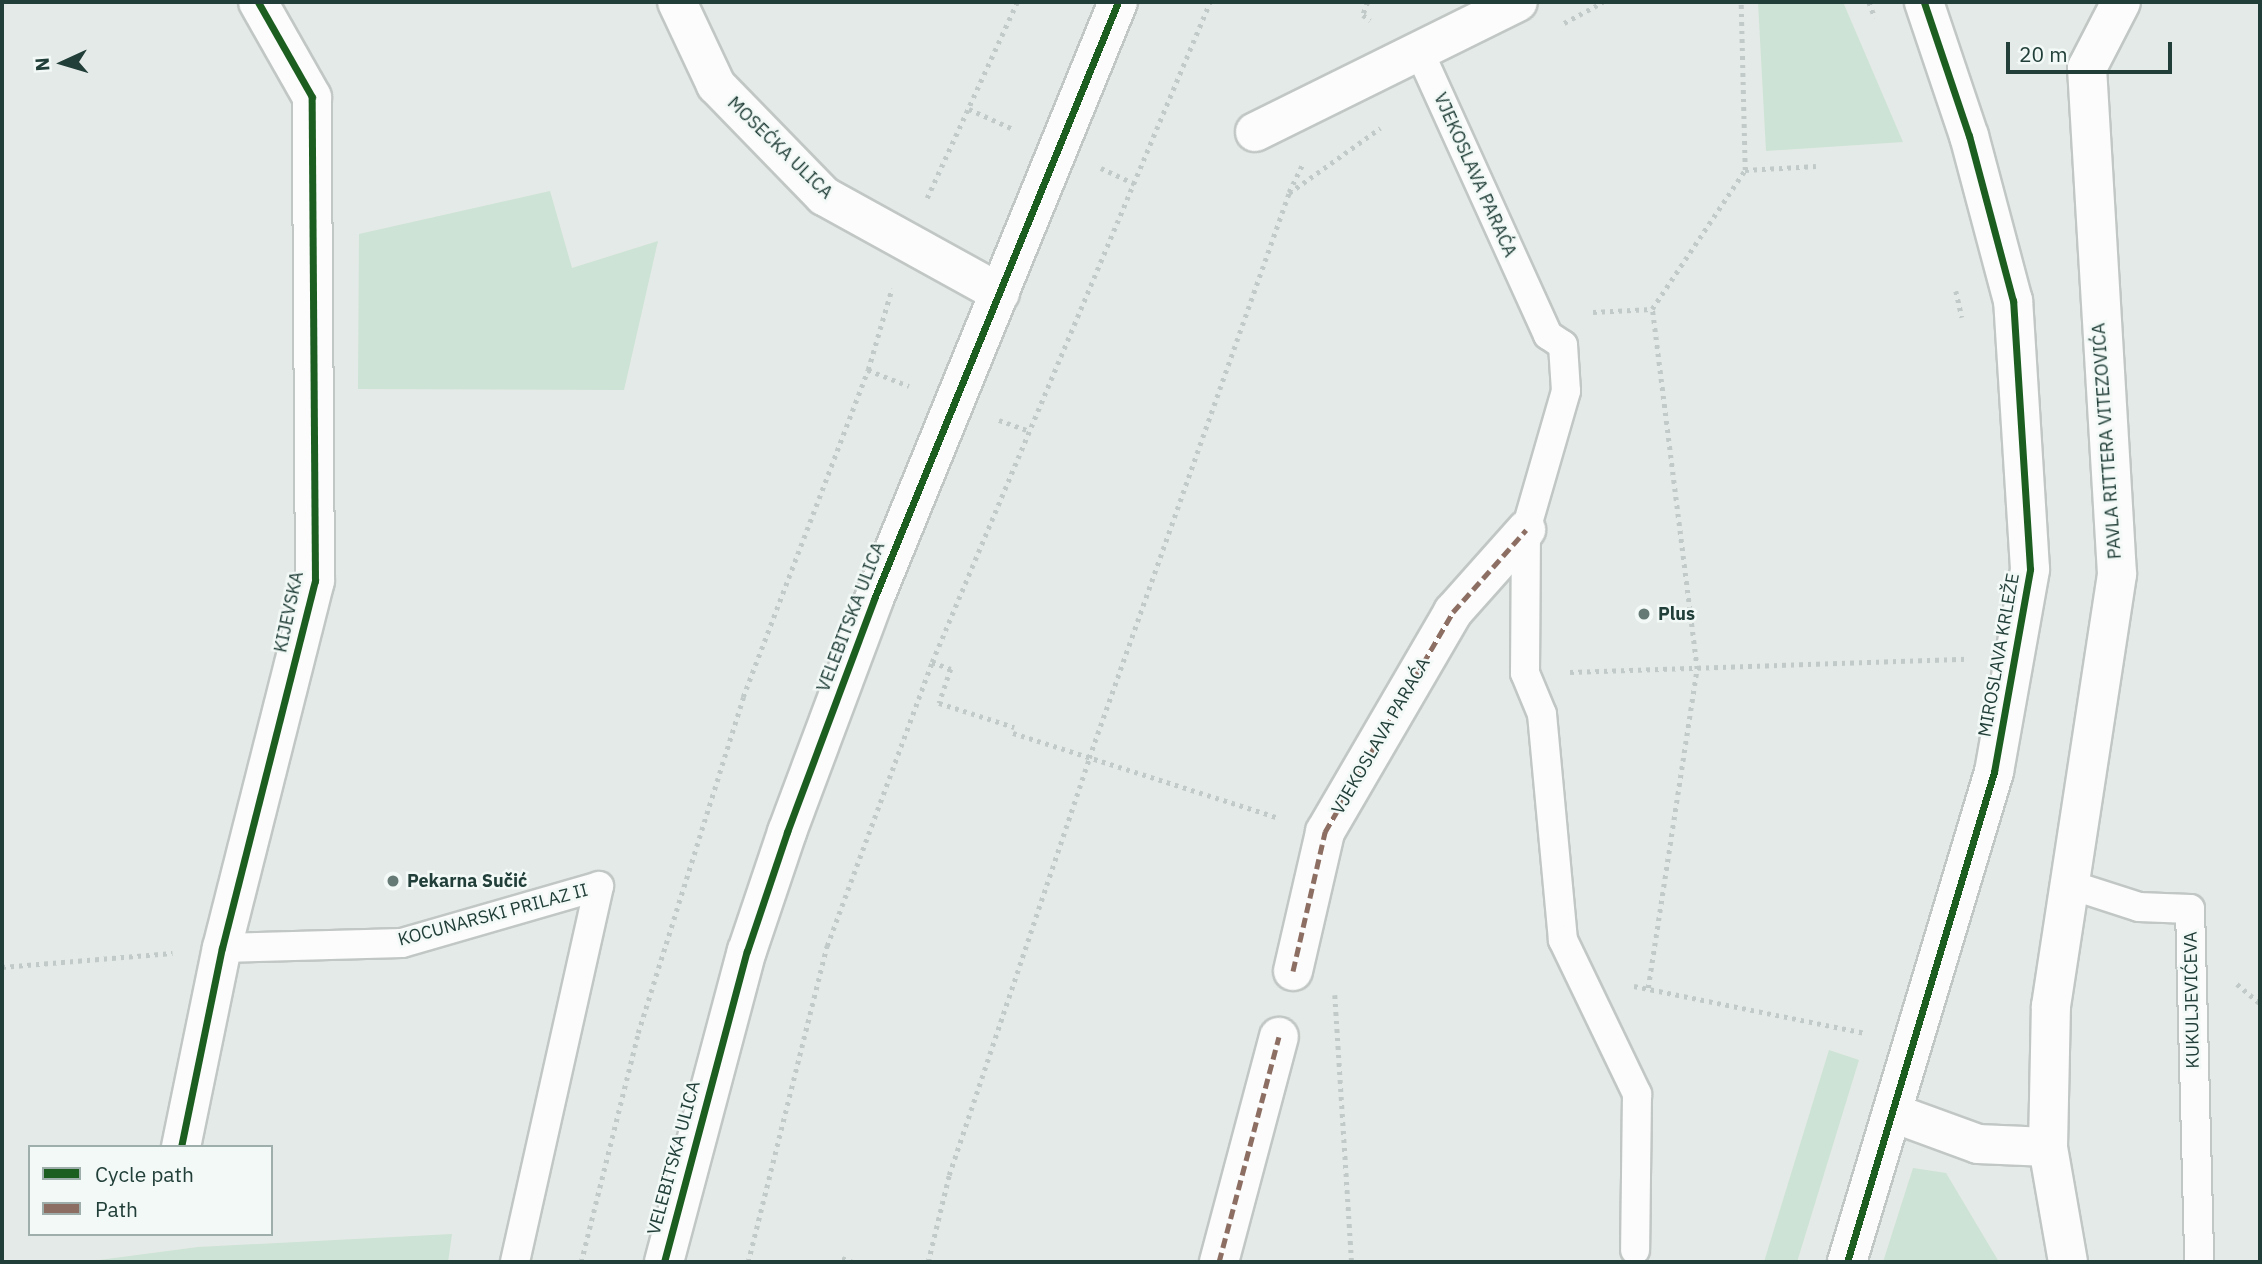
<!DOCTYPE html>
<html>
<head>
<meta charset="utf-8">
<style>
	body { margin:0 }
	#map { position:relative; width:2262px; height:1264px; overflow:hidden; background:#e4eae7; font-family:"IBM Plex Sans",sans-serif }
	div>[style] { position:absolute }
	.green>* { inset:0; background:#cde3d5 }
	.path>* { height:4.5px; margin-top:-2.25px; transform-origin:0; background:repeating-linear-gradient(90deg,#c1cac8 0 3.5px,transparent 0 8.5px) }
	.roads { filter:drop-shadow(2px 0 #c1c7c4) drop-shadow(-2px 0 #c1c7c4) drop-shadow(0 2px #c1c7c4) drop-shadow(0 -2px #c1c7c4) }
	.service>* { height:28px; margin:-14px; padding:0 14px; transform-origin:14px; border-radius:14px; background:#fbfcfb }
	.pedestrian>* { height:38px; margin:-19px; padding:0 19px; transform-origin:19px; border-radius:19px; background:#fbfcfb }
	.minor>* { height:38px; margin:-19px; padding:0 19px; transform-origin:19px; border-radius:19px; background:#fbfcfb }
	.tertiary>* { height:38px; margin:-19px; padding:0 19px; transform-origin:19px; border-radius:19px; background:#fbfcfb }
	.quiet>* { height:5px; margin-top:-2.5px; transform-origin:0; background:repeating-linear-gradient(90deg,#8d6e63 0 10px,transparent 0 15px) }
	.cycleway>* { height:7px; margin:-3.5px; padding:0 3.5px; transform-origin:3.5px; border-radius:3.5px; background:#1b5e20 }
	.dots>* { width:19px; height:19px; translate:-50% -50%; box-sizing:border-box; border:4px solid #f2f9f6; border-radius:50% }
	span { translate:-50% -50%; white-space:nowrap; text-align:center; line-height:1.15; -webkit-text-stroke:5px #f2f9f6; paint-order:stroke }
	.street-label { font-size:18px; color:#213e38 }
	.poi-label { font-size:18px; color:#213e38; font-weight:700 }
	.left { translate:0 -50%; text-align:left }
	.frame { position:absolute; inset:0; border:4px solid #213e38; pointer-events:none }
	.legend { position:absolute; left:28px; top:1145px; width:245px; height:91px; box-sizing:border-box; background:#f2f9f6; border:2px solid #9eaeaa; margin:0; padding:9px 12px; list-style:none; font-size:21px; color:#213e38 }
	.legend li { display:flex; align-items:center; gap:14px; height:35px }
	.legend b { width:35px; border:2px solid #9eaeaa }
	.north { position:absolute; left:28px; top:28px; width:70px; height:70px; -webkit-text-stroke:5px #f2f9f6; paint-order:stroke; rotate:266deg; font-size:19px; font-weight:700; line-height:28px; text-align:center; color:#213e38 }
	.north::after { content:''; display:block; margin:auto; width:24px; height:32px; background:#213e38; clip-path:polygon(50% 0,100% 100%,50% 72%,0 100%) }
	.scale { position:absolute; left:2006px; top:42px; width:166px; height:32px; box-sizing:border-box; border:4px solid #213e38; border-top:0; padding-left:9px; font-size:21px; line-height:24px; white-space:nowrap; color:#213e38; -webkit-text-stroke:5px #f2f9f6; paint-order:stroke }
</style>
</head>
<body>
<div id="map">
	<div class="green">
		<i style="clip-path:polygon(1758px 2px,1843px 2px,1903px 142px,1766px 151px)"></i>
		<i style="clip-path:polygon(550px 191px,572px 268px,658px 241px,624px 390px,358px 389px,359px 234px)"></i>
		<i style="clip-path:polygon(1829px 1050px,1859px 1060px,1797px 1262px,1764px 1262px)"></i>
		<i style="clip-path:polygon(1913px 1168px,1946px 1173px,1999px 1262px,1883px 1262px)"></i>
		<i style="clip-path:polygon(452px 1234px,448px 1262px,84px 1262px,198px 1247px)"></i>
	</div>
	<div class="path">
		<i style="left:1368px;top:2px;width:14px;rotate:111deg"></i>
		<i style="left:1363px;top:15px;width:9px;rotate:36deg"></i>
		<i style="left:1869px;top:2px;width:17px;rotate:69deg"></i>
		<i style="left:1564px;top:23px;width:44px;rotate:-28.3deg"></i>
		<i style="left:969px;top:109px;width:48px;rotate:24.4deg"></i>
		<i style="left:1101px;top:168px;width:38px;rotate:25deg"></i>
		<i style="left:1745px;top:170px;width:71px;rotate:-3.2deg"></i>
		<i style="left:1289px;top:192px;width:30px;rotate:-64deg"></i>
		<i style="left:927px;top:198px;width:216px;rotate:-65.3deg"></i>
		<i style="left:1956px;top:291px;width:27px;rotate:77deg"></i>
		<i style="left:1593px;top:312px;width:59px;rotate:-2.9deg"></i>
		<i style="left:1652px;top:309px;width:167px;rotate:-56.2deg"></i>
		<i style="left:1745px;top:170px;width:168px;rotate:-91.4deg"></i>
		<i style="left:868px;top:370px;width:44px;rotate:21.3deg"></i>
		<i style="left:999px;top:420px;width:32px;rotate:20deg"></i>
		<i style="left:932px;top:662px;width:20px;rotate:20deg"></i>
		<i style="left:951px;top:669px;width:36px;rotate:109deg"></i>
		<i style="left:939px;top:703px;width:79px;rotate:17.7deg"></i>
		<i style="left:1570px;top:672px;width:397px;rotate:-1.9deg"></i>
		<i style="left:1013px;top:733px;width:279px;rotate:17.7deg"></i>
		<i style="left:2px;top:967px;width:171px;rotate:-4.7deg"></i>
		<i style="left:2237px;top:984px;width:30px;rotate:40deg"></i>
		<i style="left:1634px;top:986px;width:236px;rotate:11.5deg"></i>
		<i style="left:1648px;top:988px;width:323px;rotate:-81.3deg"></i>
		<i style="left:1697px;top:669px;width:363px;rotate:-97.1deg"></i>
		<i style="left:1335px;top:995px;width:268px;rotate:86.4deg"></i>
		<i style="left:842px;top:1258px;width:12px;rotate:20deg"></i>
		<i style="left:581px;top:1262px;width:236px;rotate:-76deg"></i>
		<i style="left:638px;top:1033px;width:352px;rotate:-72.6deg"></i>
		<i style="left:743px;top:697px;width:350px;rotate:-69.1deg"></i>
		<i style="left:868px;top:370px;width:85px;rotate:-73.7deg"></i>
		<i style="left:748px;top:1262px;width:326px;rotate:-76deg"></i>
		<i style="left:827px;top:946px;width:303px;rotate:-69.7deg"></i>
		<i style="left:932px;top:662px;width:716px;rotate:-67.16deg"></i>
		<i style="left:928px;top:1262px;width:89px;rotate:-76.4deg"></i>
		<i style="left:949px;top:1175px;width:440px;rotate:-71.4deg"></i>
		<i style="left:1089px;top:758px;width:599px;rotate:-70.51deg"></i>
		<i style="left:1289px;top:193px;width:112px;rotate:-35.5deg"></i>
	</div>
	<div class="roads">
		<div class="service">
			<i style="left:1420px;top:53px;width:310px;rotate:65.6deg"></i>
			<i style="left:1548px;top:335px;width:18px;rotate:34deg"></i>
			<i style="left:1563px;top:345px;width:46px;rotate:86.3deg"></i>
			<i style="left:1566px;top:391px;width:145px;rotate:106.1deg"></i>
			<i style="left:1526px;top:530px;width:143px;rotate:90.4deg"></i>
			<i style="left:1525px;top:673px;width:44px;rotate:67.5deg"></i>
			<i style="left:1542px;top:714px;width:227px;rotate:84.7deg"></i>
			<i style="left:1563px;top:940px;width:171px;rotate:64.3deg"></i>
			<i style="left:1637px;top:1094px;width:156px;rotate:90.7deg"></i>
			<i style="left:2074px;top:886px;width:68px;rotate:17.9deg"></i>
			<i style="left:2139px;top:907px;width:51px;rotate:2.2deg"></i>
			<i style="left:2190px;top:909px;width:353px;rotate:88.5deg"></i>
			<i style="left:222px;top:948px;width:180px;rotate:-1.6deg"></i>
			<i style="left:402px;top:943px;width:205px;rotate:-16.1deg"></i>
			<i style="left:599px;top:886px;width:385px;rotate:102.6deg"></i>
		</div>
		<div class="pedestrian">
			<i style="left:1293px;top:971px;width:143px;rotate:-77deg"></i>
			<i style="left:1325px;top:832px;width:255px;rotate:-59.8deg"></i>
			<i style="left:1453px;top:612px;width:110px;rotate:-48.3deg"></i>
			<i style="left:1219px;top:1262px;width:233px;rotate:-75.1deg"></i>
		</div>
		<div class="minor">
			<i style="left:677px;top:2px;width:92px;rotate:64.8deg"></i>
			<i style="left:716px;top:85px;width:155px;rotate:45.8deg"></i>
			<i style="left:824px;top:196px;width:201px;rotate:28.9deg"></i>
			<i style="left:1255px;top:132px;width:293px;rotate:-26.3deg"></i>
			<i style="left:1896px;top:1114px;width:87px;rotate:20.1deg"></i>
			<i style="left:1978px;top:1144px;width:70px;rotate:2.5deg"></i>
			<i style="left:181px;top:1147px;width:203px;rotate:-78.4deg"></i>
			<i style="left:222px;top:948px;width:379px;rotate:-75.8deg"></i>
			<i style="left:315px;top:581px;width:484px;rotate:-90.4deg"></i>
			<i style="left:312px;top:97px;width:109px;rotate:-119.6deg"></i>
			<i style="left:1847px;top:1262px;width:512px;rotate:-73.3deg"></i>
			<i style="left:1994px;top:772px;width:206px;rotate:-79.9deg"></i>
			<i style="left:2030px;top:569px;width:269px;rotate:-93.6deg"></i>
			<i style="left:2013px;top:301px;width:171px;rotate:-104.9deg"></i>
			<i style="left:1969px;top:136px;width:141px;rotate:-108.6deg"></i>
			<i style="left:2068px;top:1262px;width:117px;rotate:-99.9deg"></i>
			<i style="left:2048px;top:1147px;width:141px;rotate:-88.8deg"></i>
			<i style="left:2051px;top:1006px;width:437px;rotate:-81.3deg"></i>
			<i style="left:2117px;top:574px;width:507px;rotate:-93.39deg"></i>
			<i style="left:2087px;top:68px;width:74px;rotate:-62.7deg"></i>
		</div>
		<div class="tertiary">
			<i style="left:664px;top:1262px;width:322px;rotate:-75.1deg"></i>
			<i style="left:747px;top:951px;width:126px;rotate:-71.4deg"></i>
			<i style="left:787px;top:832px;width:249px;rotate:-69.5deg"></i>
			<i style="left:874px;top:599px;width:645px;rotate:-67.77deg"></i>
		</div>
	</div>
	<div class="quiet">
		<i style="left:1293px;top:971px;width:143px;rotate:-77deg"></i>
		<i style="left:1325px;top:832px;width:255px;rotate:-59.8deg"></i>
		<i style="left:1453px;top:612px;width:110px;rotate:-48.3deg"></i>
		<i style="left:1219px;top:1262px;width:233px;rotate:-75.1deg"></i>
	</div>
	<div class="cycleway">
		<i style="left:181px;top:1147px;width:203px;rotate:-78.4deg"></i>
		<i style="left:222px;top:948px;width:379px;rotate:-75.8deg"></i>
		<i style="left:315px;top:581px;width:484px;rotate:-90.4deg"></i>
		<i style="left:312px;top:97px;width:109px;rotate:-119.6deg"></i>
		<i style="left:664px;top:1262px;width:322px;rotate:-75.1deg"></i>
		<i style="left:747px;top:951px;width:126px;rotate:-71.4deg"></i>
		<i style="left:787px;top:832px;width:249px;rotate:-69.5deg"></i>
		<i style="left:874px;top:599px;width:645px;rotate:-67.77deg"></i>
		<i style="left:1847px;top:1262px;width:512px;rotate:-73.3deg"></i>
		<i style="left:1994px;top:772px;width:206px;rotate:-79.9deg"></i>
		<i style="left:2030px;top:569px;width:269px;rotate:-93.6deg"></i>
		<i style="left:2013px;top:301px;width:171px;rotate:-104.9deg"></i>
		<i style="left:1969px;top:136px;width:141px;rotate:-108.6deg"></i>
	</div>
	<div class="dots">
		<i style="left:1644px;top:614px;background:#657a75"></i>
		<i style="left:393px;top:881px;background:#657a75"></i>
	</div>
	<div class="street-label">
		<span style="left:780px;top:148px;rotate:44deg">MOSEĆKA ULICA</span>
		<span style="left:1475px;top:175px;rotate:66deg">VJEKOSLAVA PARAĆA</span>
		<span style="left:2107px;top:441px;rotate:-94deg">PAVLA RITTERA VITEZOVIĆA</span>
		<span style="left:289px;top:612px;rotate:-78deg">KIJEVSKA</span>
		<span style="left:851px;top:617px;rotate:-69deg">VELEBITSKA ULICA</span>
		<span style="left:1999px;top:655px;rotate:-80deg">MIROSLAVA KRLEŽE</span>
		<span style="left:1381px;top:736px;rotate:-60deg">VJEKOSLAVA PARAĆA</span>
		<span style="left:493px;top:915px;rotate:-15deg">KOCUNARSKI PRILAZ II</span>
		<span style="left:2192px;top:1000px;rotate:-91deg">KUKULJEVIĆEVA</span>
		<span style="left:674px;top:1158px;rotate:-75deg">VELEBITSKA ULICA</span>
	</div>
	<div class="poi-label">
		<span class="left" style="left:1658px;top:614px">Plus</span>
		<span class="left" style="left:407px;top:881px">Pekarna Sučić</span>
	</div>
	<div class="frame"></div>
	<ul class="legend">
	<li><b style="height:9px;background:#1b5e20"></b>Cycle path</li>
	<li><b style="height:9px;background:#8d6e63"></b>Path</li>
	</ul>
	<div class="north">N</div>
	<div class="scale">20 m</div>
</div>
</body>
</html>
